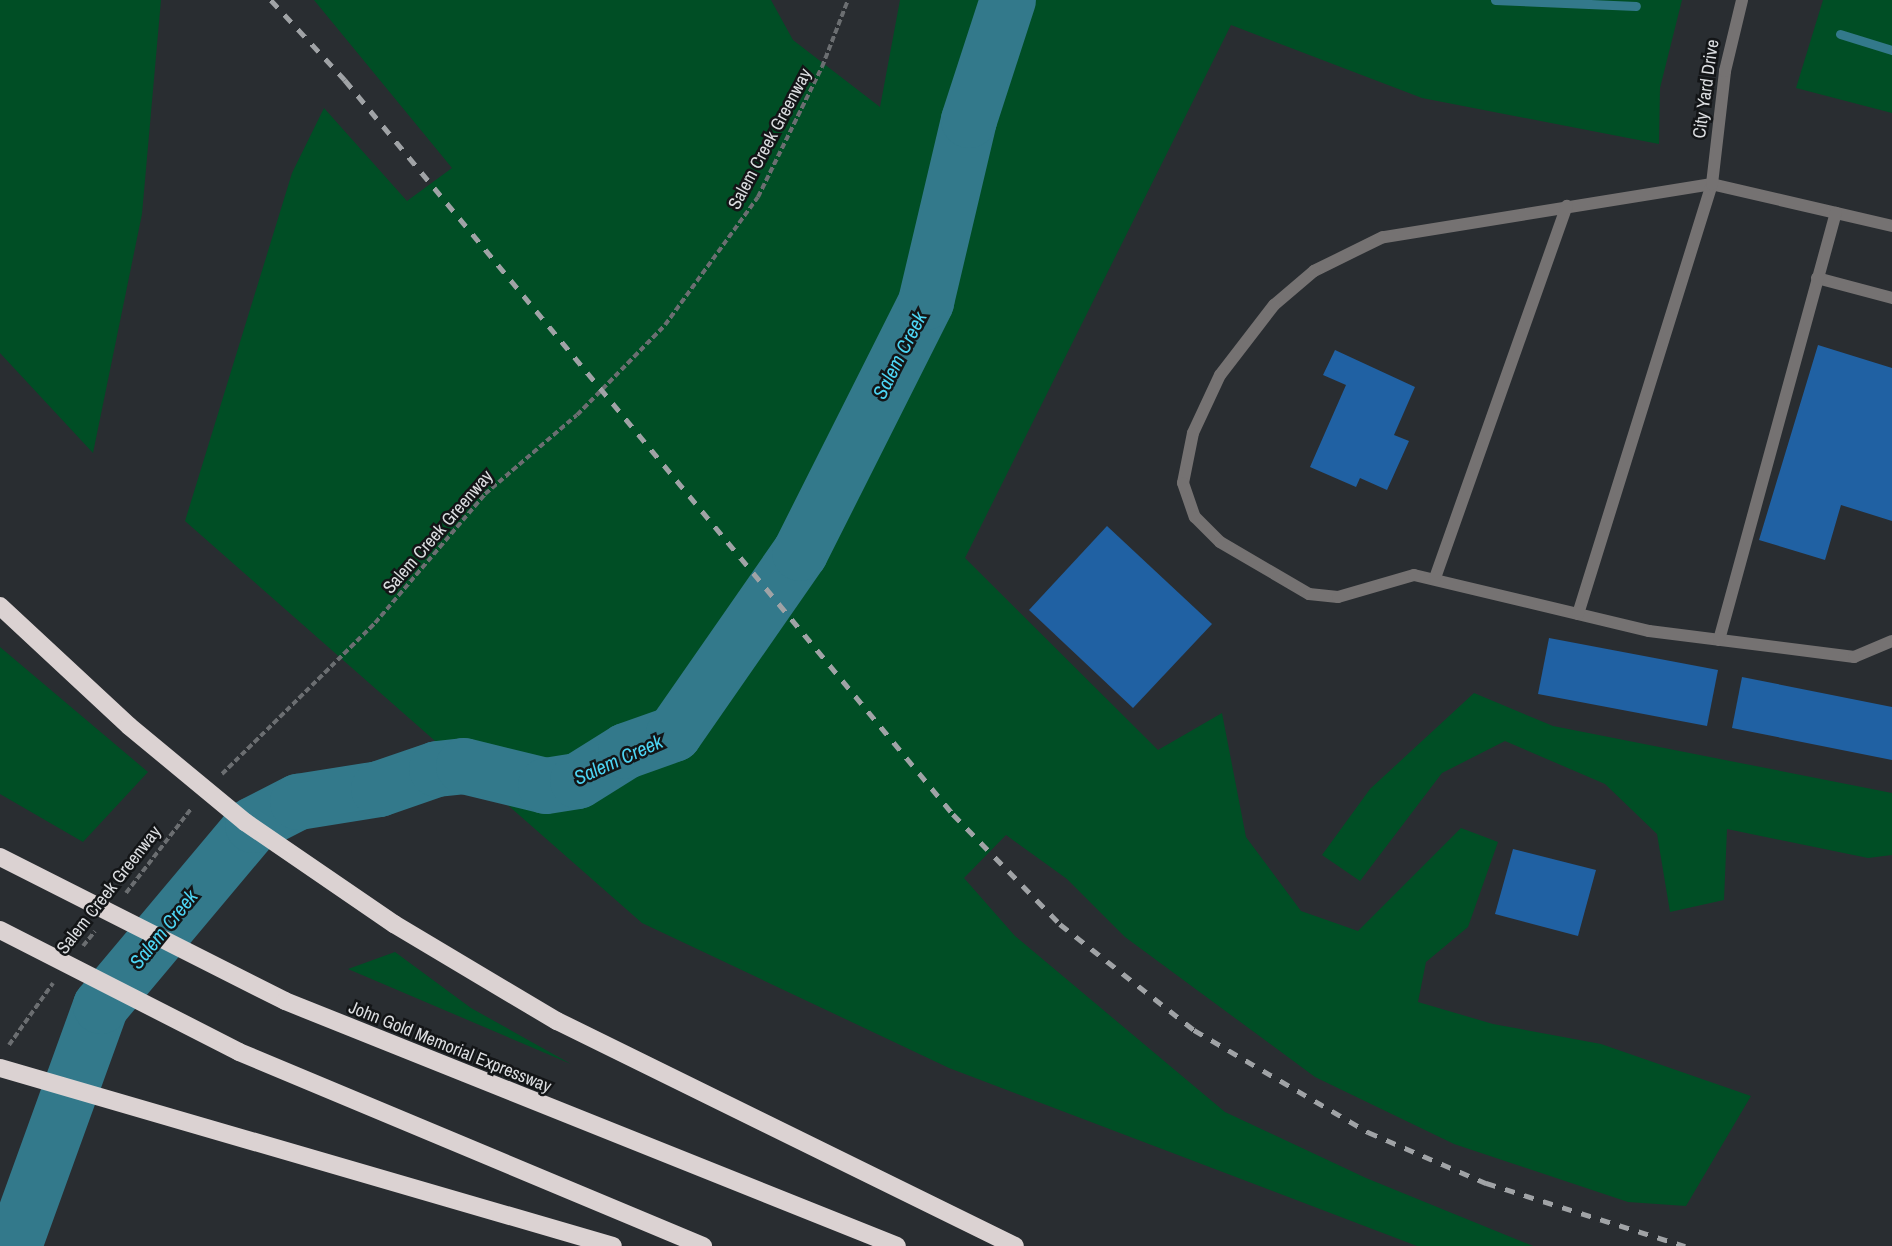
<!DOCTYPE html>
<html>
<head>
<meta charset="utf-8">
<style>
	body { margin:0 }
	#map { position:relative; width:1892px; height:1246px; overflow:hidden; background:#292d31; font-family:"Archivo Narrow",sans-serif }
	div>[style] { position:absolute }
	.green>* { inset:0; background:#004e25 }
	.stream>* { height:9px; margin:-4.5px; padding:0 4.5px; transform-origin:4.5px; border-radius:4.5px; background:#33798b }
	.river>* { height:56px; margin:-28px; padding:0 28px; transform-origin:28px; border-radius:28px; background:#33798b }
	.building>* { inset:0; background:#2061a3 }
	.path>* { height:4px; margin-top:-2px; transform-origin:0; background:repeating-linear-gradient(90deg,#6b6e71 0 6px,transparent 0 9px) }
	.lane>* { height:12px; margin:-6px; padding:0 6px; transform-origin:6px; border-radius:6px; background:#757272 }
	.street>* { height:12px; margin:-6px; padding:0 6px; transform-origin:6px; border-radius:6px; background:#757272 }
	.highway>* { height:18px; margin:-9px; padding:0 9px; transform-origin:9px; border-radius:9px; background:#dbd2d2 }
	.rail>* { height:4.5px; margin-top:-2.25px; transform-origin:0; background:repeating-linear-gradient(90deg,#a0a3a6 0 10px,transparent 0 20px) }
	span { translate:-50% -50%; white-space:nowrap; text-align:center; line-height:1.15; -webkit-text-stroke:5px #131517; paint-order:stroke }
	.street-label { font-size:18px; color:#dbdde0 }
	.water-label { font-size:20px; color:#4dd5f4; font-style:italic }
</style>
</head>
<body>
<div id="map">
	<div class="green">
		<i style="clip-path:polygon(0 0,161px 0,142px 214px,93px 453px,0 353px)"></i>
		<i style="clip-path:polygon(314px 0,771px 0,793px 40px,880px 107px,900px 0,1682px 0,1660px 88px,1659px 144px,1422px 98px,1231px 25px,965px 558px,1158px 750px,1222px 713px,1246px 837px,1301px 911px,1358px 931px,1461px 828px,1498px 842px,1468px 927px,1426px 962px,1418px 1002px,1493px 1024px,1601px 1044px,1751px 1096px,1686px 1206px,1628px 1202px,1454px 1144px,1315px 1077px,1125px 937px,1067px 879px,1006px 835px,964px 878px,1015px 936px,1225px 1112px,1366px 1178px,1533px 1246px,1417px 1246px,949px 1068px,642px 923px,185px 521px,292px 173px,324px 108px,407px 201px,452px 168px)"></i>
		<i style="clip-path:polygon(1823px 0,1892px 0,1892px 113px,1796px 88px)"></i>
		<i style="clip-path:polygon(0 647px,148px 772px,83px 842px,0 794px)"></i>
		<i style="clip-path:polygon(1474px 693px,1553px 726px,1892px 793px,1892px 855px,1868px 858px,1727px 829px,1724px 900px,1670px 912px,1657px 834px,1605px 784px,1505px 741px,1442px 773px,1360px 881px,1322px 855px,1370px 789px)"></i>
		<i style="clip-path:polygon(395px 952px,471px 1008px,571px 1064px,348px 969px)"></i>
	</div>
	<div class="stream">
		<i style="left:1495px;top:0;width:141px;rotate:2.4deg"></i>
		<i style="left:1840px;top:34px;width:54px;rotate:17.1deg"></i>
	</div>
	<div class="river">
		<i style="left:14px;top:1246px;width:255px;rotate:-70.1deg"></i>
		<i style="left:101px;top:1006px;width:236px;rotate:-50deg"></i>
		<i style="left:253px;top:825px;width:51px;rotate:-27.1deg"></i>
		<i style="left:298px;top:802px;width:82px;rotate:-9.1deg"></i>
		<i style="left:379px;top:789px;width:61px;rotate:-19deg"></i>
		<i style="left:437px;top:769px;width:27px;rotate:-6deg"></i>
		<i style="left:464px;top:766px;width:84px;rotate:13.7deg"></i>
		<i style="left:546px;top:786px;width:32px;rotate:-9deg"></i>
		<i style="left:578px;top:781px;width:57px;rotate:-32deg"></i>
		<i style="left:626px;top:751px;width:51px;rotate:-19.5deg"></i>
		<i style="left:674px;top:734px;width:221px;rotate:-55.2deg"></i>
		<i style="left:800px;top:553px;width:281px;rotate:-63.3deg"></i>
		<i style="left:926px;top:302px;width:187px;rotate:-76.7deg"></i>
		<i style="left:969px;top:120px;width:126px;rotate:-72deg"></i>
	</div>
	<div class="building">
		<i style="clip-path:polygon(1818px 345px,1892px 368px,1892px 521px,1841px 505px,1825px 560px,1759px 540px)"></i>
		<i style="clip-path:polygon(1335px 350px,1415px 387px,1394px 435px,1409px 441px,1387px 490px,1360px 478px,1356px 487px,1310px 467px,1346px 385px,1323px 375px)"></i>
		<i style="clip-path:polygon(1107px 526px,1212px 624px,1133px 708px,1029px 610px)"></i>
		<i style="clip-path:polygon(1549px 638px,1718px 670px,1707px 726px,1538px 694px)"></i>
		<i style="clip-path:polygon(1742px 677px,1892px 707px,1892px 760px,1732px 728px)"></i>
		<i style="clip-path:polygon(1513px 849px,1596px 870px,1578px 936px,1495px 914px)"></i>
	</div>
	<div class="path">
		<i style="left:222px;top:774px;width:215px;rotate:-44.6deg"></i>
		<i style="left:375px;top:623px;width:170px;rotate:-49.5deg"></i>
		<i style="left:485px;top:494px;width:121px;rotate:-40.7deg"></i>
		<i style="left:577px;top:415px;width:126px;rotate:-45.6deg"></i>
		<i style="left:665px;top:325px;width:158px;rotate:-54deg"></i>
		<i style="left:758px;top:197px;width:145px;rotate:-63.8deg"></i>
		<i style="left:822px;top:67px;width:72px;rotate:-68.8deg"></i>
		<i style="left:126px;top:893px;width:106px;rotate:-52.3deg"></i>
		<i style="left:83px;top:946px;width:19px;rotate:-51deg"></i>
		<i style="left:9px;top:1045px;width:76px;rotate:-54.6deg"></i>
	</div>
	<div class="lane">
		<i style="left:1892px;top:226px;width:185px;rotate:-166.9deg"></i>
		<i style="left:1712px;top:184px;width:333px;rotate:170.8deg"></i>
		<i style="left:1383px;top:237px;width:77px;rotate:153.8deg"></i>
		<i style="left:1314px;top:271px;width:52px;rotate:139.6deg"></i>
		<i style="left:1274px;top:305px;width:88px;rotate:127.6deg"></i>
		<i style="left:1220px;top:375px;width:64px;rotate:115deg"></i>
		<i style="left:1193px;top:433px;width:51px;rotate:101.3deg"></i>
		<i style="left:1183px;top:483px;width:36px;rotate:71deg"></i>
		<i style="left:1195px;top:517px;width:35px;rotate:45deg"></i>
		<i style="left:1220px;top:542px;width:103px;rotate:30.3deg"></i>
		<i style="left:1309px;top:594px;width:29px;rotate:6deg"></i>
		<i style="left:1338px;top:597px;width:79px;rotate:-16.1deg"></i>
		<i style="left:1414px;top:575px;width:242px;rotate:13.4deg"></i>
		<i style="left:1649px;top:631px;width:207px;rotate:7.2deg"></i>
		<i style="left:1854px;top:657px;width:41px;rotate:-22.8deg"></i>
		<i style="left:1817px;top:278px;width:78px;rotate:14.9deg"></i>
		<i style="left:1435px;top:578px;width:395px;rotate:-70.5deg"></i>
		<i style="left:1578px;top:614px;width:450px;rotate:-72.7deg"></i>
		<i style="left:1719px;top:640px;width:443px;rotate:-74.7deg"></i>
	</div>
	<div class="street">
		<i style="left:1712px;top:184px;width:114px;rotate:-83.4deg"></i>
		<i style="left:1725px;top:71px;width:73px;rotate:-76.5deg"></i>
	</div>
	<div class="highway">
		<i style="left:0;top:606px;width:176px;rotate:42.9deg"></i>
		<i style="left:129px;top:726px;width:151px;rotate:39.6deg"></i>
		<i style="left:245px;top:822px;width:181px;rotate:34.4deg"></i>
		<i style="left:394px;top:924px;width:190px;rotate:30.8deg"></i>
		<i style="left:557px;top:1021px;width:510px;rotate:26.16deg"></i>
		<i style="left:0;top:857px;width:319px;rotate:26.8deg"></i>
		<i style="left:285px;top:1001px;width:659px;rotate:21.82deg"></i>
		<i style="left:0;top:930px;width:268px;rotate:27deg"></i>
		<i style="left:239px;top:1052px;width:503px;rotate:22.69deg"></i>
		<i style="left:0;top:1068px;width:638px;rotate:16.19deg"></i>
	</div>
	<div class="rail">
		<i style="left:271px;top:0;width:109px;rotate:47.2deg"></i>
		<i style="left:345px;top:80px;width:953px;rotate:50.36deg"></i>
		<i style="left:953px;top:814px;width:153px;rotate:45.8deg"></i>
		<i style="left:1060px;top:924px;width:171px;rotate:38.3deg"></i>
		<i style="left:1194px;top:1030px;width:202px;rotate:30.4deg"></i>
		<i style="left:1368px;top:1132px;width:129px;rotate:23.4deg"></i>
		<i style="left:1486px;top:1183px;width:209px;rotate:17.6deg"></i>
	</div>
	<div class="street-label">
		<span style="left:1706px;top:89px;rotate:-82deg">City Yard Drive</span>
		<span style="left:770px;top:139px;rotate:-62deg">Salem Creek Greenway</span>
		<span style="left:438px;top:532px;rotate:-49deg">Salem Creek Greenway</span>
		<span style="left:109px;top:890px;rotate:-52deg">Salem Creek Greenway</span>
		<span style="left:450px;top:1047px;rotate:22deg">John Gold Memorial Expressway</span>
	</div>
	<div class="water-label">
		<span style="left:899px;top:355px;rotate:-63deg">Salem Creek</span>
		<span style="left:618px;top:759px;rotate:-24deg">Salem Creek</span>
		<span style="left:163px;top:929px;rotate:-51deg">Salem Creek</span>
	</div>
</div>
</body>
</html>
